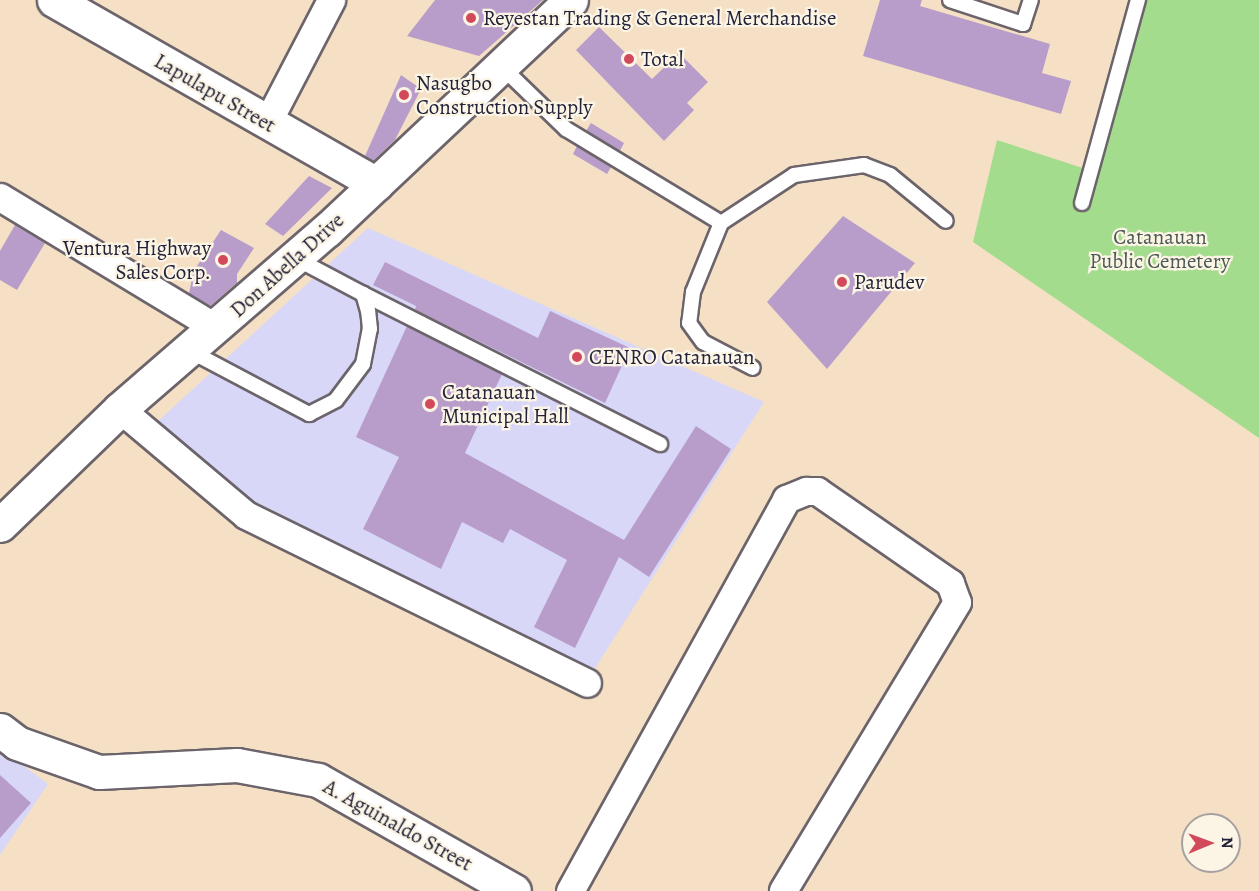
<!DOCTYPE html>
<html>
<head>
<meta charset="utf-8">
<style>
	body { margin:0 }
	#map { position:relative; width:1259px; height:891px; overflow:hidden; background:#f5e0c5; font-family:Alegreya,serif }
	div>[style] { position:absolute }
	.built>* { inset:0; background:#d8d7f8 }
	.green>* { inset:0; background:#a4dc8d }
	.building>* { inset:0; background:#b89dca }
	.roads { filter:drop-shadow(2px 0 #6c646b) drop-shadow(-2px 0 #6c646b) drop-shadow(0 2px #6c646b) drop-shadow(0 -2px #6c646b) }
	.lane>* { height:14px; margin:-7px; padding:0 7px; transform-origin:7px; border-radius:7px; background:#fff }
	.street>* { height:27px; margin:-13.5px; padding:0 13.5px; transform-origin:13.5px; border-radius:13.5px; background:#fff }
	.secondary>* { height:33px; margin:-16.5px; padding:0 16.5px; transform-origin:16.5px; border-radius:16.5px; background:#fff }
	.primary>* { height:33px; margin:-16.5px; padding:0 16.5px; transform-origin:16.5px; border-radius:16.5px; background:#fff }
	.dots>* { width:16px; height:16px; translate:-50% -50%; box-sizing:border-box; border:3px solid #fcf5e5; border-radius:50% }
	span { translate:-50% -50%; white-space:nowrap; text-align:center; line-height:1.15; -webkit-text-stroke:4.5px #fcf5e5; paint-order:stroke }
	.poi-label { font-size:21px; color:#22223b }
	.left { translate:0 -50%; text-align:left }
	.right { translate:-100% -50%; text-align:right }
	.street-label { font-size:21px; color:#22223b }
	.park-label { font-size:21px; color:#495a54 }
	.north { position:absolute; left:1181px; top:813px; width:60px; height:60px; box-sizing:border-box; background:#fcf5e5; border:2px solid #a5a1a1; border-radius:50%; rotate:89deg; font-size:16px; font-weight:700; line-height:24px; text-align:center; color:#22223b }
	.north::after { content:''; display:block; margin:auto; width:21px; height:27px; background:#d1495b; clip-path:polygon(50% 0,100% 100%,50% 72%,0 100%) }
</style>
</head>
<body>
<div id="map">
	<div class="built">
		<i style="clip-path:polygon(368px 228px,764px 402px,592px 673px,246px 500px,156px 423px)"></i>
		<i style="clip-path:polygon(0 748px,48px 784px,0 855px)"></i>
	</div>
	<div class="green">
		<i style="clip-path:polygon(1138px 0,1259px 0,1259px 438px,973px 242px,997px 140px,1095px 172px)"></i>
	</div>
	<div class="building">
		<i style="clip-path:polygon(435px 0,543px 0,479px 56px,407px 36px)"></i>
		<i style="clip-path:polygon(880px 0,922px 0,920px 6px,1050px 44px,1042px 73px,1071px 81px,1061px 114px,863px 56px)"></i>
		<i style="clip-path:polygon(599px 27px,652px 79px,679px 53px,708px 82px,687px 103px,694px 110px,664px 141px,576px 50px)"></i>
		<i style="clip-path:polygon(401px 75px,421px 89px,395px 140px,373px 161px,365px 156px)"></i>
		<i style="clip-path:polygon(591px 123px,624px 143px,620px 151px,586px 131px)"></i>
		<i style="clip-path:polygon(577px 146px,611px 167px,607px 174px,573px 154px)"></i>
		<i style="clip-path:polygon(309px 176px,332px 188px,283px 236px,265px 224px)"></i>
		<i style="clip-path:polygon(843px 216px,915px 263px,827px 369px,767px 302px)"></i>
		<i style="clip-path:polygon(15px 225px,45px 243px,17px 290px,0 280px,0 251px)"></i>
		<i style="clip-path:polygon(221px 230px,254px 248px,237px 274px,237px 283px,210px 306px,189px 294px,193px 272px)"></i>
		<i style="clip-path:polygon(385px 262px,538px 338px,550px 311px,630px 348px,605px 403px,415px 310px,416px 306px,373px 285px)"></i>
		<i style="clip-path:polygon(407px 326px,502px 374px,465px 453px,624px 540px,696px 426px,731px 449px,649px 577px,619px 557px,575px 648px,534px 627px,567px 560px,510px 529px,503px 543px,462px 522px,441px 569px,363px 529px,399px 457px,356px 437px)"></i>
		<i style="clip-path:polygon(0 775px,31px 803px,0 838px)"></i>
	</div>
	<div class="roads">
		<div class="lane">
			<i style="left:950px;top:0;width:77px;rotate:18.2deg"></i>
			<i style="left:1023px;top:24px;width:25px;rotate:-72deg"></i>
			<i style="left:501px;top:66px;width:91px;rotate:44.1deg"></i>
			<i style="left:566px;top:129px;width:181px;rotate:31.2deg"></i>
			<i style="left:721px;top:223px;width:87px;rotate:-33.3deg"></i>
			<i style="left:794px;top:175px;width:71px;rotate:-8.1deg"></i>
			<i style="left:864px;top:165px;width:28px;rotate:21deg"></i>
			<i style="left:890px;top:175px;width:72px;rotate:39.4deg"></i>
			<i style="left:1082px;top:203px;width:211px;rotate:-74.6deg"></i>
			<i style="left:721px;top:223px;width:74px;rotate:112.1deg"></i>
			<i style="left:693px;top:292px;width:31px;rotate:97deg"></i>
			<i style="left:689px;top:323px;width:24px;rotate:54deg"></i>
			<i style="left:703px;top:342px;width:56px;rotate:27.5deg"></i>
			<i style="left:363px;top:294px;width:333px;rotate:26.8deg"></i>
			<i style="left:190px;top:351px;width:135px;rotate:27.9deg"></i>
			<i style="left:309px;top:414px;width:30px;rotate:-27deg"></i>
			<i style="left:336px;top:400px;width:45px;rotate:-53.1deg"></i>
			<i style="left:363px;top:364px;width:36px;rotate:-79deg"></i>
			<i style="left:370px;top:329px;width:18px;rotate:-96deg"></i>
			<i style="left:368px;top:311px;width:18px;rotate:-106deg"></i>
			<i style="left:363px;top:294px;width:77px;rotate:-152.1deg"></i>
		</div>
		<div class="street">
			<i style="left:267px;top:123px;width:139px;rotate:-62.5deg"></i>
			<i style="left:0;top:197px;width:253px;rotate:31.2deg"></i>
			<i style="left:120px;top:409px;width:165px;rotate:40.1deg"></i>
			<i style="left:246px;top:515px;width:380px;rotate:26.2deg"></i>
			<i style="left:570px;top:891px;width:448px;rotate:-61.1deg"></i>
			<i style="left:786px;top:499px;width:22px;rotate:-22deg"></i>
			<i style="left:806px;top:491px;width:11px"></i>
			<i style="left:817px;top:491px;width:162px;rotate:34.7deg"></i>
			<i style="left:950px;top:583px;width:20px;rotate:70deg"></i>
			<i style="left:957px;top:602px;width:337px;rotate:121.1deg"></i>
		</div>
		<div class="secondary">
			<i style="left:54px;top:0;width:371px;rotate:29.7deg"></i>
			<i style="left:0;top:730px;width:21px;rotate:37deg"></i>
			<i style="left:17px;top:743px;width:87px;rotate:19.5deg"></i>
			<i style="left:99px;top:772px;width:138px;rotate:-2.9deg"></i>
			<i style="left:237px;top:765px;width:82px;rotate:10.5deg"></i>
			<i style="left:318px;top:780px;width:225px;rotate:29.5deg"></i>
		</div>
		<div class="primary">
			<i style="left:0;top:525px;width:167px;rotate:-44deg"></i>
			<i style="left:120px;top:409px;width:274px;rotate:-40.9deg"></i>
			<i style="left:327px;top:230px;width:335px;rotate:-43.3deg"></i>
		</div>
	</div>
	<div class="dots">
		<i style="left:471px;top:18px;background:#d1495b"></i>
		<i style="left:629px;top:59px;background:#d1495b"></i>
		<i style="left:404px;top:95px;background:#d1495b"></i>
		<i style="left:223px;top:260px;background:#d1495b"></i>
		<i style="left:842px;top:282px;background:#d1495b"></i>
		<i style="left:577px;top:357px;background:#d1495b"></i>
		<i style="left:430px;top:404px;background:#d1495b"></i>
	</div>
	<div class="poi-label">
		<span class="left" style="left:483px;top:18px">Reyestan Trading &amp; General Merchandise</span>
		<span class="left" style="left:641px;top:59px">Total</span>
		<span class="left" style="left:416px;top:95px">Nasugbo<br>Construction Supply</span>
		<span class="right" style="left:211px;top:260px">Ventura Highway<br>Sales Corp.</span>
		<span class="left" style="left:854px;top:282px">Parudev</span>
		<span class="left" style="left:589px;top:357px">CENRO Catanauan</span>
		<span class="left" style="left:442px;top:404px">Catanauan<br>Municipal Hall</span>
	</div>
	<div class="street-label">
		<span style="left:215px;top:93px;rotate:30deg">Lapulapu Street</span>
		<span style="left:287px;top:265px;rotate:-42deg">Don Abella Drive</span>
		<span style="left:398px;top:825px;rotate:29deg">A. Aguinaldo Street</span>
	</div>
	<div class="park-label">
		<span style="left:1160px;top:249px">Catanauan<br>Public Cemetery</span>
	</div>
	<div class="north">N</div>
</div>
</body>
</html>
